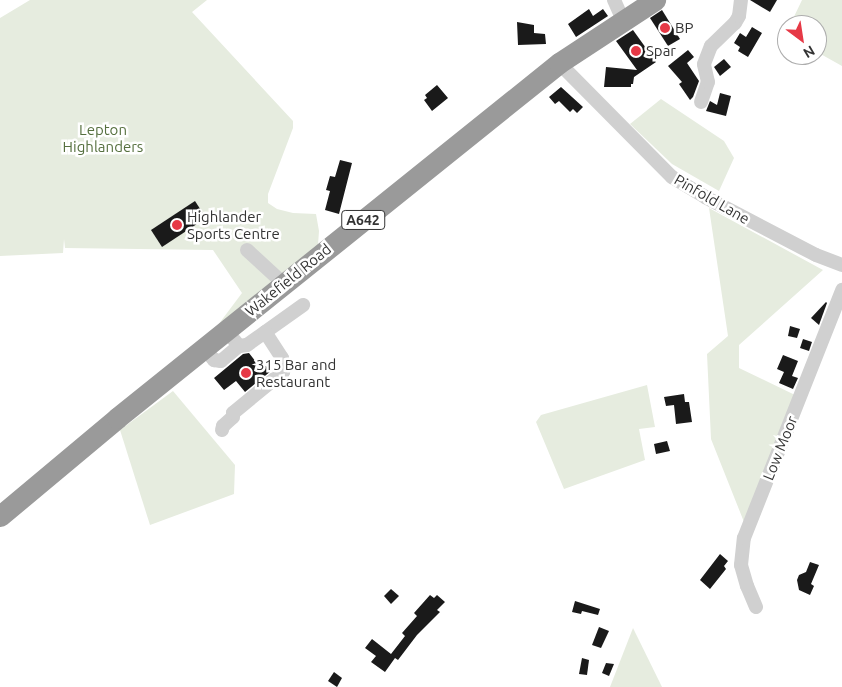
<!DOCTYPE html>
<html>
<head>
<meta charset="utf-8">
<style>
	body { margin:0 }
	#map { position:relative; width:842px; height:687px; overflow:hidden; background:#fff; font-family:Ubuntu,sans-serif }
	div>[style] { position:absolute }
	.green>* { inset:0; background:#e6ecdf }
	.building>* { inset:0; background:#1a1a1a }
	.minor>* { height:14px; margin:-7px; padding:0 7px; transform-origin:7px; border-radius:7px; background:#d0d0d0 }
	.highway>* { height:21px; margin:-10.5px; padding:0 10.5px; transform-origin:10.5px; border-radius:10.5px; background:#9a9a9a }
	.dots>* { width:14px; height:14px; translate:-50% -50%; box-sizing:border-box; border:2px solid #fff; border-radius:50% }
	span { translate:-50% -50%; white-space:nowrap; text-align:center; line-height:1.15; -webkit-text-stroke:5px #fff; paint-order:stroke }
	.shield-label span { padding:1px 4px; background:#fff; border:1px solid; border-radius:4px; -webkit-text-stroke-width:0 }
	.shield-label { font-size:14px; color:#333; font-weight:700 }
	.poi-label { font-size:15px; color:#333 }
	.left { translate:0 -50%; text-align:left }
	.park-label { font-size:15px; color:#56703f }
	.street-label { font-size:15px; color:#333 }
	.north { position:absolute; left:777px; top:15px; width:50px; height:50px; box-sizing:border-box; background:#fff; border:1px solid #adadad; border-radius:50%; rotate:149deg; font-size:14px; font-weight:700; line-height:20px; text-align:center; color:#333 }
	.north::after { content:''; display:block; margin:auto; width:18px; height:22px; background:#e63946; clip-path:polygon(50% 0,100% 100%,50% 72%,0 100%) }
</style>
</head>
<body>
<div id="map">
	<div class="green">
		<i style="clip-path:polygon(30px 0,207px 0,192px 12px,293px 121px,293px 128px,268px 194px,268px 203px,277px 209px,293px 213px,316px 214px,319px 231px,318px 245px,215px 329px,242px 293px,213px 250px,65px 248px,64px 239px,63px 253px,0 256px,0 18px)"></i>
		<i style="clip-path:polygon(802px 0,842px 0,842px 66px,817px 52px,817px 25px,790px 25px)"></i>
		<i style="clip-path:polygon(661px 99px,724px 141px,734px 158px,719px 191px,672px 164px,630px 124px)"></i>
		<i style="clip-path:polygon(709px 208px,823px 270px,739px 345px,739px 368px,795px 395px,744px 522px,711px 439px,707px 354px,728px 336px)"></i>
		<i style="clip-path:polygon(647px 385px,655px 427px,639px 429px,645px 460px,564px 489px,536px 422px,541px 415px)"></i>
		<i style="clip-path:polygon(173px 391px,235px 465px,234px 494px,150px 525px,120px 430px)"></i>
		<i style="clip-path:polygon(633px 628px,662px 687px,610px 687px)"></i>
	</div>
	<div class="building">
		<i style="clip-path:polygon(750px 0,777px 0,770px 12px)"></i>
		<i style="clip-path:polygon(589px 9px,593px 16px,603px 9px,608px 16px,576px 37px,568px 24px)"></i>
		<i style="clip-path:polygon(662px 10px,680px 39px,668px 46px,650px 18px)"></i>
		<i style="clip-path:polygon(517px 22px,534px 25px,534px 33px,545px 34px,546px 44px,518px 45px)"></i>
		<i style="clip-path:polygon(752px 27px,762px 33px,748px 57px,738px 51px,740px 47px,734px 43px,740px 33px,746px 37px)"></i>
		<i style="clip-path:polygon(633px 30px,656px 62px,634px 77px,633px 84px,631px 84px,631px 87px,604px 87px,606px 67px,637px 70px,616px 41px)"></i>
		<i style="clip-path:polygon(688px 50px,694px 57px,687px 63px,699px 81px,693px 97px,690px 100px,679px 84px,682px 82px,668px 66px)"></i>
		<i style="clip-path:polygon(724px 59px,731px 67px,720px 76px,714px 67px)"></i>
		<i style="clip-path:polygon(437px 85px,448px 98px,432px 111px,424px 100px,427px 98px,425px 95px)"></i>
		<i style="clip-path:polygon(561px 87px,583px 107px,577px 113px,573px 109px,570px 112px,559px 101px,555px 104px,549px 97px)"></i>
		<i style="clip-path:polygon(720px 93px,731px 96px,726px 116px,706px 111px,710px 101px,717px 105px)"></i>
		<i style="clip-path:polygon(340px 160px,352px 163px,339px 214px,325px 210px,330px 191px,326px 190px,330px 176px,335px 177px)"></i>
		<i style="clip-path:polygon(195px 201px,206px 218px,162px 247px,151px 230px)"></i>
		<i style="clip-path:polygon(826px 302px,827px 303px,819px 325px,811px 318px)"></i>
		<i style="clip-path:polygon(790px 326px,800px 329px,797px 338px,788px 336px)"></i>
		<i style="clip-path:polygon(803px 339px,812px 342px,809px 351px,800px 348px)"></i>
		<i style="clip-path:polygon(249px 353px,260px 367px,264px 364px,271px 371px,245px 392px,236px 381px,224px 390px,214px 378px,243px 354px)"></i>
		<i style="clip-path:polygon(783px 355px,798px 361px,792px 376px,798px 378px,793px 389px,779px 383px,784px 372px,777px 369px)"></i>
		<i style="clip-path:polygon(684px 394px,685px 402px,689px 402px,692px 422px,676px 424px,674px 405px,666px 406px,664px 397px)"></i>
		<i style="clip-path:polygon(667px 441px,670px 451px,656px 454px,654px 444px)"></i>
		<i style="clip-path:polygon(720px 554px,728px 561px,724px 566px,726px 569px,710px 589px,700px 580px)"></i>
		<i style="clip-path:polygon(810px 562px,819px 565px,811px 584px,814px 586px,810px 595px,799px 590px,797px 580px,799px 575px,806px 572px)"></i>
		<i style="clip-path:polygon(391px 589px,399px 596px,391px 604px,384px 596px)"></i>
		<i style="clip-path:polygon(430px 595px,434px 598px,437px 595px,445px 602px,437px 610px,440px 612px,417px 635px,398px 660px,395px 658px,385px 672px,371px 662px,376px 656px,365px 648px,372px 639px,391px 654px,405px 636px,402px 633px,417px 616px,414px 613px)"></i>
		<i style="clip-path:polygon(575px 601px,600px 609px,598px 615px,582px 611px,581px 614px,572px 612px)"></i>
		<i style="clip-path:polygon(599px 627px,609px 631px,601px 648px,592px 645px)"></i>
		<i style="clip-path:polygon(582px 658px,589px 660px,587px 675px,579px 674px)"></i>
		<i style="clip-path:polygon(606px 663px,614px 664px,609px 676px,602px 673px)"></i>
		<i style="clip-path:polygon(334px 672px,342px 678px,337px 687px,328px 681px)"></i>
	</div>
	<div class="minor">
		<i style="left:614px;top:0;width:22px;rotate:66deg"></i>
		<i style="left:559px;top:63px;width:161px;rotate:45.3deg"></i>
		<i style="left:672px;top:177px;width:39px;rotate:31deg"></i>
		<i style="left:705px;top:197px;width:125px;rotate:27.6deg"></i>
		<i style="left:816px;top:255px;width:28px;rotate:21deg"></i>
		<i style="left:701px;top:102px;width:21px;rotate:-71deg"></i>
		<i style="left:708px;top:82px;width:18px;rotate:-103deg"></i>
		<i style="left:704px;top:64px;width:19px;rotate:-69deg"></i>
		<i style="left:711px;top:46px;width:33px;rotate:-44deg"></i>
		<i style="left:735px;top:23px;width:8px;rotate:-60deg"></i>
		<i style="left:739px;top:16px;width:16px;rotate:-83deg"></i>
		<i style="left:247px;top:250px;width:50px;rotate:42.6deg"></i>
		<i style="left:226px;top:330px;width:21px;rotate:51deg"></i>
		<i style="left:239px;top:346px;width:8px;rotate:-7deg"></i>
		<i style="left:247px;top:345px;width:69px;rotate:-35.5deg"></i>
		<i style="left:204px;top:348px;width:16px;rotate:50deg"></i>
		<i style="left:214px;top:360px;width:7px;rotate:8deg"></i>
		<i style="left:221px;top:361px;width:23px;rotate:-40deg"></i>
		<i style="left:222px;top:430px;width:4px;rotate:-76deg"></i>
		<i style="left:223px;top:426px;width:13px;rotate:-42deg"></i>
		<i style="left:233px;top:417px;width:4px;rotate:-90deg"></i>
		<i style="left:233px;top:413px;width:65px;rotate:-39.4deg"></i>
		<i style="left:283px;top:372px;width:14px;rotate:-94deg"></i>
		<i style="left:282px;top:358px;width:31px;rotate:-123deg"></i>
		<i style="left:756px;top:607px;width:23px;rotate:-113deg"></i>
		<i style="left:747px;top:586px;width:22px;rotate:-106deg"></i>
		<i style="left:741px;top:565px;width:27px;rotate:-84deg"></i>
		<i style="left:744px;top:538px;width:267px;rotate:-68.4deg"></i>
	</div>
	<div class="highway">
		<i style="left:0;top:516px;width:153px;rotate:-39.9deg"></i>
		<i style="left:117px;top:418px;width:567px;rotate:-38.77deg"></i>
		<i style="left:559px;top:63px;width:115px;rotate:-33.3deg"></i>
	</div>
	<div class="dots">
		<i style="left:665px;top:28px;background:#e63946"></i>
		<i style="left:636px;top:51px;background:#e63946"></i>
		<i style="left:177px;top:225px;background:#e63946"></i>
		<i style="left:246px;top:373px;background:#e63946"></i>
	</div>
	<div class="shield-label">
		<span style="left:363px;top:220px">A642</span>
	</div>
	<div class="poi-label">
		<span class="left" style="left:675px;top:28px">BP</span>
		<span class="left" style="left:646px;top:51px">Spar</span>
		<span class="left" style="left:187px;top:225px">Highlander<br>Sports Centre</span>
		<span class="left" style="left:256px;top:373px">315 Bar and<br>Restaurant</span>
	</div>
	<div class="park-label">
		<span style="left:103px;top:138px">Lepton<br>Highlanders</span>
	</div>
	<div class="street-label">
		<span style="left:712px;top:199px;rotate:30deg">Pinfold Lane</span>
		<span style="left:288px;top:280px;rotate:-39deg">Wakefield Road</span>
		<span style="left:780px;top:448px;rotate:-68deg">Low Moor</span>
	</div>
	<div class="north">N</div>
</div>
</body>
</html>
